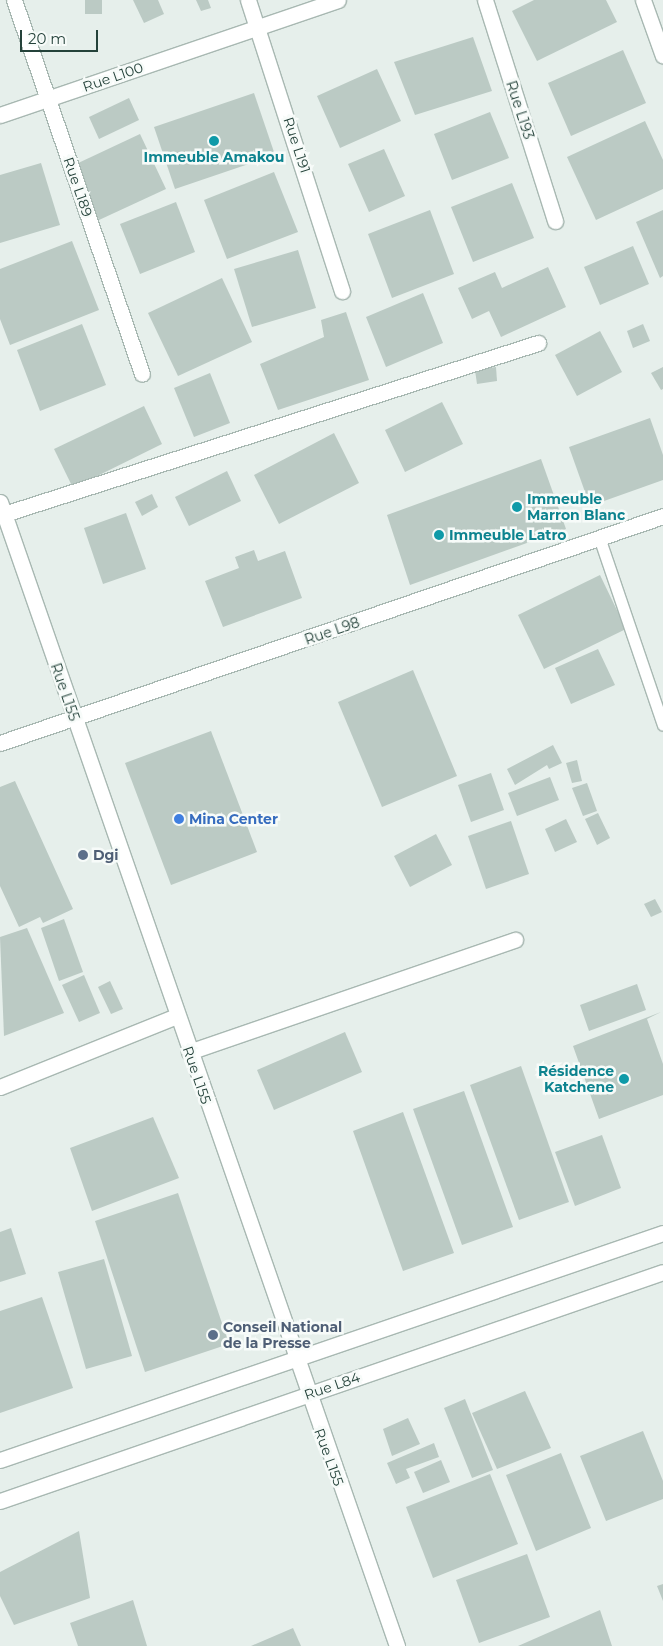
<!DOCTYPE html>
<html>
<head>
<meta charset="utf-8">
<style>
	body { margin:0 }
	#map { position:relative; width:663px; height:1646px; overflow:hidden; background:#e6efeb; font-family:Montserrat,sans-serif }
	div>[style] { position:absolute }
	.building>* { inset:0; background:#bbcac4 }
	.roads { filter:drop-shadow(1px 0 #a8b8b2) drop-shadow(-1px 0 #a8b8b2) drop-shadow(0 1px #a8b8b2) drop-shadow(0 -1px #a8b8b2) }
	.lane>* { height:11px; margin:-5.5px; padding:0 5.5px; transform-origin:5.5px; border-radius:5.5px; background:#fff }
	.street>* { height:15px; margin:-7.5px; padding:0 7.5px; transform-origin:7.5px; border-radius:7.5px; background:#fff }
	.secondary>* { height:15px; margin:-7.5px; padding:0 7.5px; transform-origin:7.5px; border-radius:7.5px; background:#fff }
	.dots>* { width:14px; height:14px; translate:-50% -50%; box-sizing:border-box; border:2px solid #f7fbf9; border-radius:50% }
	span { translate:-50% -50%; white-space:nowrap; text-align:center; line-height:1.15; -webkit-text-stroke:5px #f7fbf9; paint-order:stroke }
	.street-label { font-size:14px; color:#24423a }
	.culture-label { font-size:14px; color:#0d838f; font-weight:700 }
	.left { translate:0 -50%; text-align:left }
	.right { translate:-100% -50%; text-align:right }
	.shop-label { font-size:14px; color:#366cbe; font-weight:700 }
	.service-label { font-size:14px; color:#4e5e75; font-weight:700 }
	.scale { position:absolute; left:20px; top:30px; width:78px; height:22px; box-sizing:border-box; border:2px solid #24423a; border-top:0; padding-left:6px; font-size:15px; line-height:18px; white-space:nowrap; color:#24423a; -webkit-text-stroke:4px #f7fbf9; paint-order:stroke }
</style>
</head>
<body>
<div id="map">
	<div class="building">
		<i style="clip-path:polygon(85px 0,102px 0,102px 14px,85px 14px)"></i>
		<i style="clip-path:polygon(133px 0,158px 0,164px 14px,144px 23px)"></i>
		<i style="clip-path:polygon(196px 0,208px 0,211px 8px,201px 11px)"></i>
		<i style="clip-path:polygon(534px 0,606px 0,617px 22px,537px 61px,512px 11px)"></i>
		<i style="clip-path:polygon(473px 37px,492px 91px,415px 115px,394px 62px)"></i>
		<i style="clip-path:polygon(623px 50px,646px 103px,571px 136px,548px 83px)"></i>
		<i style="clip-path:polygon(377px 69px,401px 121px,340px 148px,317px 96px)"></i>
		<i style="clip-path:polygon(254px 93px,275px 155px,175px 189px,154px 127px)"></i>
		<i style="clip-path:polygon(129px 98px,139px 120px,99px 139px,89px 117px)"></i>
		<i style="clip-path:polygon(490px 112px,509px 158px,452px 180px,434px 134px)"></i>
		<i style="clip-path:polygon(645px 121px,663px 160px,663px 189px,596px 220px,567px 157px)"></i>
		<i style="clip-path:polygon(140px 134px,166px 189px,99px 220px,74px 165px)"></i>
		<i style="clip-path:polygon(384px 149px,405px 196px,369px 212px,348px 164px)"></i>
		<i style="clip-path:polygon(41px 163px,60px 225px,0 243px,0 175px)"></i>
		<i style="clip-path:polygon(274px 172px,298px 232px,227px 259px,204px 200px)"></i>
		<i style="clip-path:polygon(512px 183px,534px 238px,473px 262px,451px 207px)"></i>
		<i style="clip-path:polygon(176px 202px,195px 252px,140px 274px,120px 224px)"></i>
		<i style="clip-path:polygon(430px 210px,454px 274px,392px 298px,368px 234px)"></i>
		<i style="clip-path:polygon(663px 210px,663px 276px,660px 278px,636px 222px)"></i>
		<i style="clip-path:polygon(72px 241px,99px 310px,10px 345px,0 319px,0 269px)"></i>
		<i style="clip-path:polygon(633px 246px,649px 284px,600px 305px,584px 267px)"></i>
		<i style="clip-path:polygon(298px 250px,316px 308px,252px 327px,234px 269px)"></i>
		<i style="clip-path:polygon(548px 267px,566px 307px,501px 337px,489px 311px,472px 319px,458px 288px,495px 272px,502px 288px)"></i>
		<i style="clip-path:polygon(222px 278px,252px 342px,178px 376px,148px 313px)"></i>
		<i style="clip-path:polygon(423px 293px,443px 343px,386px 367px,366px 317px)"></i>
		<i style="clip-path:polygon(346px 312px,369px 380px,278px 410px,260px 364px,324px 337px,321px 320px)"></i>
		<i style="clip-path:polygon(82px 324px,106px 385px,40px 411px,17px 350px)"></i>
		<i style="clip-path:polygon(643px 324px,650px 341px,633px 348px,627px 331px)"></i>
		<i style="clip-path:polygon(600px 331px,622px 372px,577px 396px,555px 355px)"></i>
		<i style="clip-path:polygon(496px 367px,497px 381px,477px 384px,475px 370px)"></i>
		<i style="clip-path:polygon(663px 367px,663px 389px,661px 390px,651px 373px)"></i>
		<i style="clip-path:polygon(210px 373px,230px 423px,194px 437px,174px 388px)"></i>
		<i style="clip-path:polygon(442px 402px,463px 444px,405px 472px,385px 430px)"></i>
		<i style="clip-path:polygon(144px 406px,162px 444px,73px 488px,54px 449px)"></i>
		<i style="clip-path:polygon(650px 418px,663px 455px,663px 480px,590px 506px,569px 447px)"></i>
		<i style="clip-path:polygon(334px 433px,359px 483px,279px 524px,254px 475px)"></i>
		<i style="clip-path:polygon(541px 459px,566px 529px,410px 585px,387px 515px)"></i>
		<i style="clip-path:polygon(227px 471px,241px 501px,189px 526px,175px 497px)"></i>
		<i style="clip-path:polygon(152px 494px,158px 507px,142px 516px,135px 502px)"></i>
		<i style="clip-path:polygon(126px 513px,146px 569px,103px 584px,84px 528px)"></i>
		<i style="clip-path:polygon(254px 550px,258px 561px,285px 551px,302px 598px,223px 627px,205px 581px,239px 568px,235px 557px)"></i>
		<i style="clip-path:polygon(600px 575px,626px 629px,544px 669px,518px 615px)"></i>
		<i style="clip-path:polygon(598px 649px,615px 685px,571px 704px,555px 668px)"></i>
		<i style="clip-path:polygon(413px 670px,457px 776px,382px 807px,338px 702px)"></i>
		<i style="clip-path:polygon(211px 731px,257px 852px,171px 885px,125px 763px)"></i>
		<i style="clip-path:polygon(553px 745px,562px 763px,549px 769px,547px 765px,515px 785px,507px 769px)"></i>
		<i style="clip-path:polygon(577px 760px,582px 781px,572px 783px,566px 763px)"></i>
		<i style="clip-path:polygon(491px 773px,504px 810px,471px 822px,458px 785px)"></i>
		<i style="clip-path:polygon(550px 777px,559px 800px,517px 816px,508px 793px)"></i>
		<i style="clip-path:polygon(15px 781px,73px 909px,43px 923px,40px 917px,19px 927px,0 886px,0 787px)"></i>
		<i style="clip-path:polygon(587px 783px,597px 811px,583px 816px,572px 788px)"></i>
		<i style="clip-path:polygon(598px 813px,610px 838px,597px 845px,585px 819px)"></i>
		<i style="clip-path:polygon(566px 819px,577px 842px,555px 852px,545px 829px)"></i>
		<i style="clip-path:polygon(511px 821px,529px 874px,486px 889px,468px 836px)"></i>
		<i style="clip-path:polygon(436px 834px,452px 865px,410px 887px,394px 856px)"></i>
		<i style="clip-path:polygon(655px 899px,662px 912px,651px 917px,644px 904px)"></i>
		<i style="clip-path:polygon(64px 919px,83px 972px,59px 981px,41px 928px)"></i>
		<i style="clip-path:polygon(27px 928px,64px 1013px,4px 1036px,0 937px)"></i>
		<i style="clip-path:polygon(84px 975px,100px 1013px,79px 1022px,62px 985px)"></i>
		<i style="clip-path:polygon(110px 981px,123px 1009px,111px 1014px,98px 987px)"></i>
		<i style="clip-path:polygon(637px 984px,646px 1010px,589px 1031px,580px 1005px)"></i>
		<i style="clip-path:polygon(661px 1012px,647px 1019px,663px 1064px,663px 1095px,599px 1119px,573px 1046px)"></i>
		<i style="clip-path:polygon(345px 1032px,362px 1072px,274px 1110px,257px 1070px)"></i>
		<i style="clip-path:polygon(521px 1066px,569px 1202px,519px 1220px,470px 1085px)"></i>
		<i style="clip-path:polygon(464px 1091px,513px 1227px,462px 1245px,413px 1109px)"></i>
		<i style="clip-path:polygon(403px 1112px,454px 1253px,403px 1271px,353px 1131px)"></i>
		<i style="clip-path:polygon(153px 1117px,179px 1178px,92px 1211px,70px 1148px)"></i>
		<i style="clip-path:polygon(602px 1135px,621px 1188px,575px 1206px,555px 1152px)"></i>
		<i style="clip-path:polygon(178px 1193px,229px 1344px,145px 1372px,95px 1221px)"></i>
		<i style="clip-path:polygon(11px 1228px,26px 1274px,0 1282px,0 1232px)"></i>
		<i style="clip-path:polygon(104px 1259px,132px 1356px,86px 1369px,58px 1272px)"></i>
		<i style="clip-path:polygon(42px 1297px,73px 1388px,0 1413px,0 1311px)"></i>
		<i style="clip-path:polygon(525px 1391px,551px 1448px,497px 1469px,472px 1413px)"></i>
		<i style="clip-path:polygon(465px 1399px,493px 1470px,472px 1478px,444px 1408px)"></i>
		<i style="clip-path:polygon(408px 1418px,420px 1444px,392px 1456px,383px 1429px)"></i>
		<i style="clip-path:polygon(643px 1431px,663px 1481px,663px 1499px,606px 1521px,580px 1456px)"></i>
		<i style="clip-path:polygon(434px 1443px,439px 1457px,406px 1469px,410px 1478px,396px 1484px,387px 1463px)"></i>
		<i style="clip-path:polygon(561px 1453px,591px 1528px,536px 1551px,506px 1475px)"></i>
		<i style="clip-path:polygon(441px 1460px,450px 1482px,423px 1493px,414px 1472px)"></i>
		<i style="clip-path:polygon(490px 1474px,518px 1544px,433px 1578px,406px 1507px)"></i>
		<i style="clip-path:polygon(79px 1531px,90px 1598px,14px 1625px,0 1596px,0 1572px)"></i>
		<i style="clip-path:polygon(527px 1554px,550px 1617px,479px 1643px,456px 1580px)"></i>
		<i style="clip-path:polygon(663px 1584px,663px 1601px,657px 1586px)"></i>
		<i style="clip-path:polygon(133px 1600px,147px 1646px,78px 1646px,70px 1623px)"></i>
		<i style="clip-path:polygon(600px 1610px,612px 1646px,518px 1646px)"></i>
		<i style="clip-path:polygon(293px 1628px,301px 1646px,251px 1646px)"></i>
	</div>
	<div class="roads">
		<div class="lane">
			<i style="left:600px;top:540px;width:195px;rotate:71.2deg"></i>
		</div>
		<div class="street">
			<i style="left:14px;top:0;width:395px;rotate:71.1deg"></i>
			<i style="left:248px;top:0;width:306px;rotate:72.1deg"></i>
			<i style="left:485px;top:0;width:232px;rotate:72.4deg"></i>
			<i style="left:643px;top:0;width:59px;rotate:70.3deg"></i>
			<i style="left:0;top:115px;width:357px;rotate:-18.8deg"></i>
			<i style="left:4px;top:514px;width:561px;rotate:-17.76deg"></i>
			<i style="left:0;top:743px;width:701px;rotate:-18.9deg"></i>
			<i style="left:189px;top:1052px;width:345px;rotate:-19deg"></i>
			<i style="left:0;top:1087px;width:191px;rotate:-21.9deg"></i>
		</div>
		<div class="secondary">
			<i style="left:0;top:502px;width:1211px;rotate:70.86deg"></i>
			<i style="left:0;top:1460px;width:701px;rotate:-18.9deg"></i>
			<i style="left:0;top:1501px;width:701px;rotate:-19.05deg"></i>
		</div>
	</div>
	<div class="dots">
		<i style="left:214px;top:141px;background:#0f9aa8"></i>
		<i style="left:517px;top:507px;background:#0f9aa8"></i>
		<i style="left:439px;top:535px;background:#0f9aa8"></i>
		<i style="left:179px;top:819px;background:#3f7fe0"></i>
		<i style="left:83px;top:855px;background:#5c6f8a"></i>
		<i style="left:624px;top:1079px;background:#0f9aa8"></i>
		<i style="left:213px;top:1335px;background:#5c6f8a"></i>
	</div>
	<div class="street-label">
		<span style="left:113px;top:77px;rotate:-19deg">Rue L100</span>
		<span style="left:520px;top:110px;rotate:72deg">Rue L193</span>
		<span style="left:297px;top:145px;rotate:72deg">Rue L191</span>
		<span style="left:78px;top:187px;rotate:71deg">Rue L189</span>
		<span style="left:332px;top:631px;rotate:-19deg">Rue L98</span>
		<span style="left:65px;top:692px;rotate:71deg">Rue L155</span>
		<span style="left:197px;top:1075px;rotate:71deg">Rue L155</span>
		<span style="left:332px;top:1386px;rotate:-19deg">Rue L84</span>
		<span style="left:329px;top:1457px;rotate:70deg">Rue L155</span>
	</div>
	<div class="culture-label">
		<span style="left:214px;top:157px">Immeuble Amakou</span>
		<span class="left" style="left:527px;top:507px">Immeuble<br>Marron Blanc</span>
		<span class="left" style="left:449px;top:535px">Immeuble Latro</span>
		<span class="right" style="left:614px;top:1079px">Résidence<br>Katchene</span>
	</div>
	<div class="shop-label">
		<span class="left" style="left:189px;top:819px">Mina Center</span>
	</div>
	<div class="service-label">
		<span class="left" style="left:93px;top:855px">Dgi</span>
		<span class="left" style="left:223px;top:1335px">Conseil National<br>de la Presse</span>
	</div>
	<div class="scale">20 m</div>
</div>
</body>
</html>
